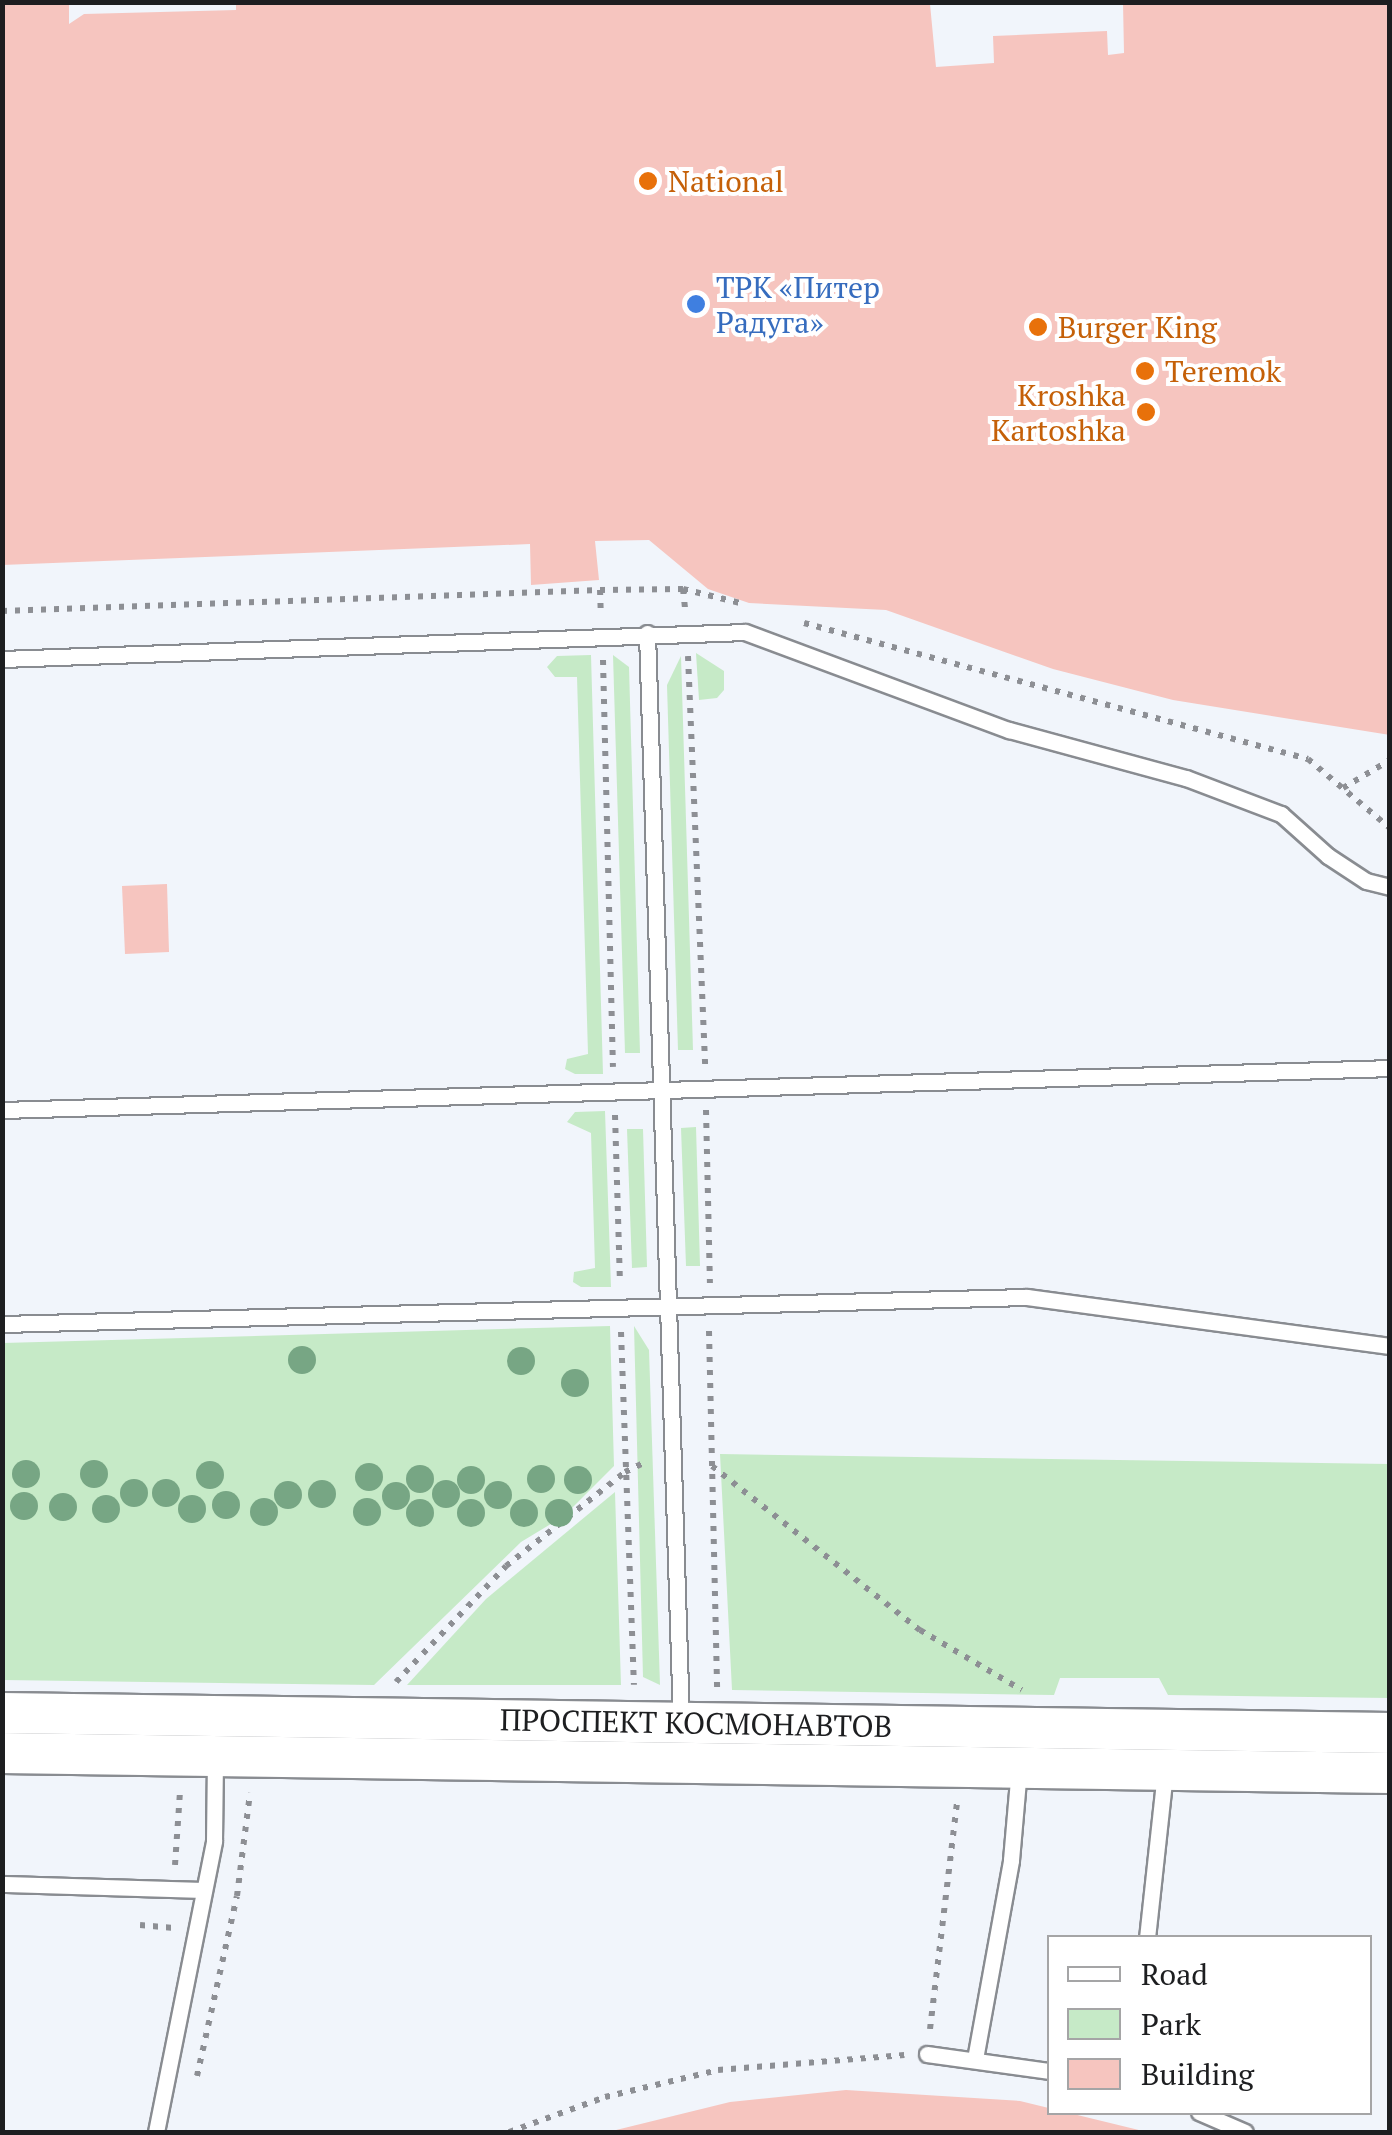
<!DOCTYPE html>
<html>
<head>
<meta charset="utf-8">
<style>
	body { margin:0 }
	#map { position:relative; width:1392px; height:2135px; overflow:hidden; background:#f1f5fb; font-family:"PT Serif",serif }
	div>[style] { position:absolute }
	.green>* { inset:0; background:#c6eac7 }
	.building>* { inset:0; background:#f6c5bf }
	.path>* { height:6px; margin-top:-3px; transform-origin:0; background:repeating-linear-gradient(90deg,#8d8f94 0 5px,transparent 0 13px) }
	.roads { filter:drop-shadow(2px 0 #898c91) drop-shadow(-2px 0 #898c91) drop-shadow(0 2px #898c91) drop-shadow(0 -2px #898c91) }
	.lane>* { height:15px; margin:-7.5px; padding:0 7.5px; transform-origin:7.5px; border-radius:7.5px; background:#fff }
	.secondary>* { height:40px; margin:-20px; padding:0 20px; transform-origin:20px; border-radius:20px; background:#fff }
	.trees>* { width:28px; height:28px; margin:-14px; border-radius:50%; background:#77a684 }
	.dots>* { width:28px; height:28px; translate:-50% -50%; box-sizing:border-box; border:5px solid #fff; border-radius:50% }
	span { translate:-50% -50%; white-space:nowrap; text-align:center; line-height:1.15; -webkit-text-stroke:8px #fff; paint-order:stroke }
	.food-label { font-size:30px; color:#c56008 }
	.left { translate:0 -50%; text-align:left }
	.right { translate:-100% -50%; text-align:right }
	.shop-label { font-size:30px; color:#366cbe }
	.street-label { font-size:30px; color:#1d1e20 }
	.frame { position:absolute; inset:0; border:5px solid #1d1e20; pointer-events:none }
	.legend { position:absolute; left:1047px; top:1935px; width:325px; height:180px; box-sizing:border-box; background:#fff; border:2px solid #a5a5a6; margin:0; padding:12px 18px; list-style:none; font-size:30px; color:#1d1e20 }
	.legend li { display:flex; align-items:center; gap:20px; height:50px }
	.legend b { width:50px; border:2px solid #a5a5a6 }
</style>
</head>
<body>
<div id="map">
	<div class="green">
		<i style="clip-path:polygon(696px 653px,724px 671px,724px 690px,717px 698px,699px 700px)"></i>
		<i style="clip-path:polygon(591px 655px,603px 1074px,575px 1074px,565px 1069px,567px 1059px,588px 1054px,577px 677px,555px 677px,547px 667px,557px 656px)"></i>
		<i style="clip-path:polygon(613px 655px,629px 667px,640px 1053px,625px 1053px)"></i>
		<i style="clip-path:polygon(681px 656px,693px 1050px,678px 1050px,667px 685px)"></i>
		<i style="clip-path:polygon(605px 1111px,611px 1287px,581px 1287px,573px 1282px,574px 1272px,595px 1268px,591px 1133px,567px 1122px,575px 1112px)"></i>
		<i style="clip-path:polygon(696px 1127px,700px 1266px,686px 1266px,681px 1128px)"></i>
		<i style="clip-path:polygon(627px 1129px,643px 1129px,647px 1267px,632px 1268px)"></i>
		<i style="clip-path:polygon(610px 1326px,614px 1466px,564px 1516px,521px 1542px,374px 1685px,3px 1680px,3px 1343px)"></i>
		<i style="clip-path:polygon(634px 1326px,649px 1350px,660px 1685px,643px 1677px)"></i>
		<i style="clip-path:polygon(720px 1454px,1389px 1464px,1389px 1698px,1168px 1695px,1159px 1678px,1060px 1678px,1054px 1695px,732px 1690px)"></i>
		<i style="clip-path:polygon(615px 1492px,621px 1685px,407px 1685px,486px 1599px)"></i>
	</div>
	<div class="building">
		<i style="clip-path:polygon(2px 2px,69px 2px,69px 24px,84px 14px,236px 10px,236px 2px,930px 4px,936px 67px,994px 63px,993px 36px,1107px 31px,1108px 55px,1124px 53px,1123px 3px,1390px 3px,1390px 735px,1173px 700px,1053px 669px,886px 610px,749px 603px,708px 589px,649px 540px,595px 541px,599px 580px,531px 585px,530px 544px,2px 565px)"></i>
		<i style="clip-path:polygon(167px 884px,169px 952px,125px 954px,122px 886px)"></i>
		<i style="clip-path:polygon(846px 2090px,1020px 2101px,1147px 2132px,608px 2132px,730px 2102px)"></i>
	</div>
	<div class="path">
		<i style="left:683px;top:589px;width:63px;rotate:13.8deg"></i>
		<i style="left:600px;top:590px;width:83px;rotate:-0.7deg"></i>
		<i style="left:683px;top:589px;width:20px;rotate:84deg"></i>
		<i style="left:2px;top:611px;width:598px;rotate:-2.01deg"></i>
		<i style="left:600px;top:590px;width:23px;rotate:88deg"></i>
		<i style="left:804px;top:623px;width:522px;rotate:15.1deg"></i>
		<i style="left:1308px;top:759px;width:107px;rotate:40.1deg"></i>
		<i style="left:688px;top:656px;width:412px;rotate:87.6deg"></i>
		<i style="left:603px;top:660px;width:407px;rotate:88.6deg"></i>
		<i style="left:1343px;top:788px;width:55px;rotate:-30.8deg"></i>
		<i style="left:706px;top:1110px;width:173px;rotate:88.7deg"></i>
		<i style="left:615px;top:1115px;width:167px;rotate:88.3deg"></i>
		<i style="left:709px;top:1331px;width:357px;rotate:88.7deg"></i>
		<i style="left:621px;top:1332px;width:353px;rotate:87.9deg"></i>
		<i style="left:712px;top:1466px;width:265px;rotate:38.3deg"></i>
		<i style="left:920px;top:1630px;width:118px;rotate:30.5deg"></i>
		<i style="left:396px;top:1682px;width:160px;rotate:-46.5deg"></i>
		<i style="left:506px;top:1566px;width:152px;rotate:-38.3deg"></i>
		<i style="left:625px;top:1472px;width:25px;rotate:-26deg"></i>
		<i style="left:175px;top:1865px;width:73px;rotate:-86.1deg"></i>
		<i style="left:140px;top:1925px;width:34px;rotate:5deg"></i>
		<i style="left:930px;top:2029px;width:228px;rotate:-83.2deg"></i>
		<i style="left:197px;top:2076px;width:184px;rotate:-77.5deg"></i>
		<i style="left:237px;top:1896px;width:104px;rotate:-82.8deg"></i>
		<i style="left:509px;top:2132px;width:102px;rotate:-20deg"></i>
		<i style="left:605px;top:2097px;width:116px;rotate:-13.4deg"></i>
		<i style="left:718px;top:2070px;width:187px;rotate:-4.6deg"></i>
	</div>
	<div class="roads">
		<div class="lane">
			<i style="left:647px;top:633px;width:1087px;rotate:88.21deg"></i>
			<i style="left:2px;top:659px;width:743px;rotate:-2.08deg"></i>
			<i style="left:745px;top:632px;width:282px;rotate:20.4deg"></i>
			<i style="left:1009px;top:730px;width:183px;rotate:15.2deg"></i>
			<i style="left:1186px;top:778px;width:102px;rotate:20.8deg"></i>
			<i style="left:1281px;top:814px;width:63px;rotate:41.8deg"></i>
			<i style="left:1328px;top:856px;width:45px;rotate:33.3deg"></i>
			<i style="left:1366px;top:881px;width:25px;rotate:14deg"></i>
			<i style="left:2px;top:1110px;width:1389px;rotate:-1.73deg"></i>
			<i style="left:2px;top:1324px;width:1025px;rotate:-1.51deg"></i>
			<i style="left:1027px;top:1297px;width:366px;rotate:7.7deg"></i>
			<i style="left:2px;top:1884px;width:202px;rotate:1.7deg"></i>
			<i style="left:1147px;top:1938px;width:166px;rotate:-83.8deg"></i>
			<i style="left:927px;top:2054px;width:124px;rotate:7.9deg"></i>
			<i style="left:975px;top:2059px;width:202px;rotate:-79.7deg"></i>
			<i style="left:1011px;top:1860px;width:92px;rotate:-85deg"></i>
			<i style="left:1199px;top:2112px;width:50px;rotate:23.5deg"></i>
			<i style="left:156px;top:2132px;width:297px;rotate:-78.7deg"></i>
			<i style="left:214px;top:1841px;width:84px;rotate:-89.3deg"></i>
		</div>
		<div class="secondary">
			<i style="left:2px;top:1713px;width:1388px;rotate:0.83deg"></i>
			<i style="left:2px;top:1753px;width:1388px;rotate:0.83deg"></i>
		</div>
	</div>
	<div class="trees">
		<i style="left:302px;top:1360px"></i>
		<i style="left:521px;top:1361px"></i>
		<i style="left:575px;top:1383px"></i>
		<i style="left:26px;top:1474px"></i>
		<i style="left:94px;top:1474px"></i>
		<i style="left:210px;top:1475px"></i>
		<i style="left:369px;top:1477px"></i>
		<i style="left:420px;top:1479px"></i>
		<i style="left:541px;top:1479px"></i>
		<i style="left:471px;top:1480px"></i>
		<i style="left:578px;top:1480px"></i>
		<i style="left:134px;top:1493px"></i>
		<i style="left:166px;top:1493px"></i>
		<i style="left:322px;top:1494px"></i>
		<i style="left:446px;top:1494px"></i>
		<i style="left:288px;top:1495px"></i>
		<i style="left:498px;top:1495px"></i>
		<i style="left:396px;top:1496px"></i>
		<i style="left:226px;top:1505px"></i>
		<i style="left:24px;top:1506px"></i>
		<i style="left:63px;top:1507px"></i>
		<i style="left:106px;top:1509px"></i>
		<i style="left:192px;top:1509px"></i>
		<i style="left:264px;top:1512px"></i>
		<i style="left:367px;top:1512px"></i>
		<i style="left:420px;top:1513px"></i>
		<i style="left:471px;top:1513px"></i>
		<i style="left:524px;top:1513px"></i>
		<i style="left:559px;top:1513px"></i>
	</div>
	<div class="dots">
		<i style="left:648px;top:181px;background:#e8710a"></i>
		<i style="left:696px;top:304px;background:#3f7fe0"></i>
		<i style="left:1038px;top:327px;background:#e8710a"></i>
		<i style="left:1145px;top:371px;background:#e8710a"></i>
		<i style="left:1146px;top:412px;background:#e8710a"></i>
	</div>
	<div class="food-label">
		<span class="left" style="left:668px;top:181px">National</span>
		<span class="left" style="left:1058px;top:327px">Burger King</span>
		<span class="left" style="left:1165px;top:371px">Teremok</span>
		<span class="right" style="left:1126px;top:412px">Kroshka<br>Kartoshka</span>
	</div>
	<div class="shop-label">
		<span class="left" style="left:716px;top:304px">ТРК «Питер<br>Радуга»</span>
	</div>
	<div class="street-label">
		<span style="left:696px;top:1723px;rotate:1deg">ПРОСПЕКТ КОСМОНАВТОВ</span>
	</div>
	<div class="frame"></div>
	<ul class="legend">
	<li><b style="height:12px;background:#fff"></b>Road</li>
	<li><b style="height:28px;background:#c6eac7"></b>Park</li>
	<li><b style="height:28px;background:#f6c5bf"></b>Building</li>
	</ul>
</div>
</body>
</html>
